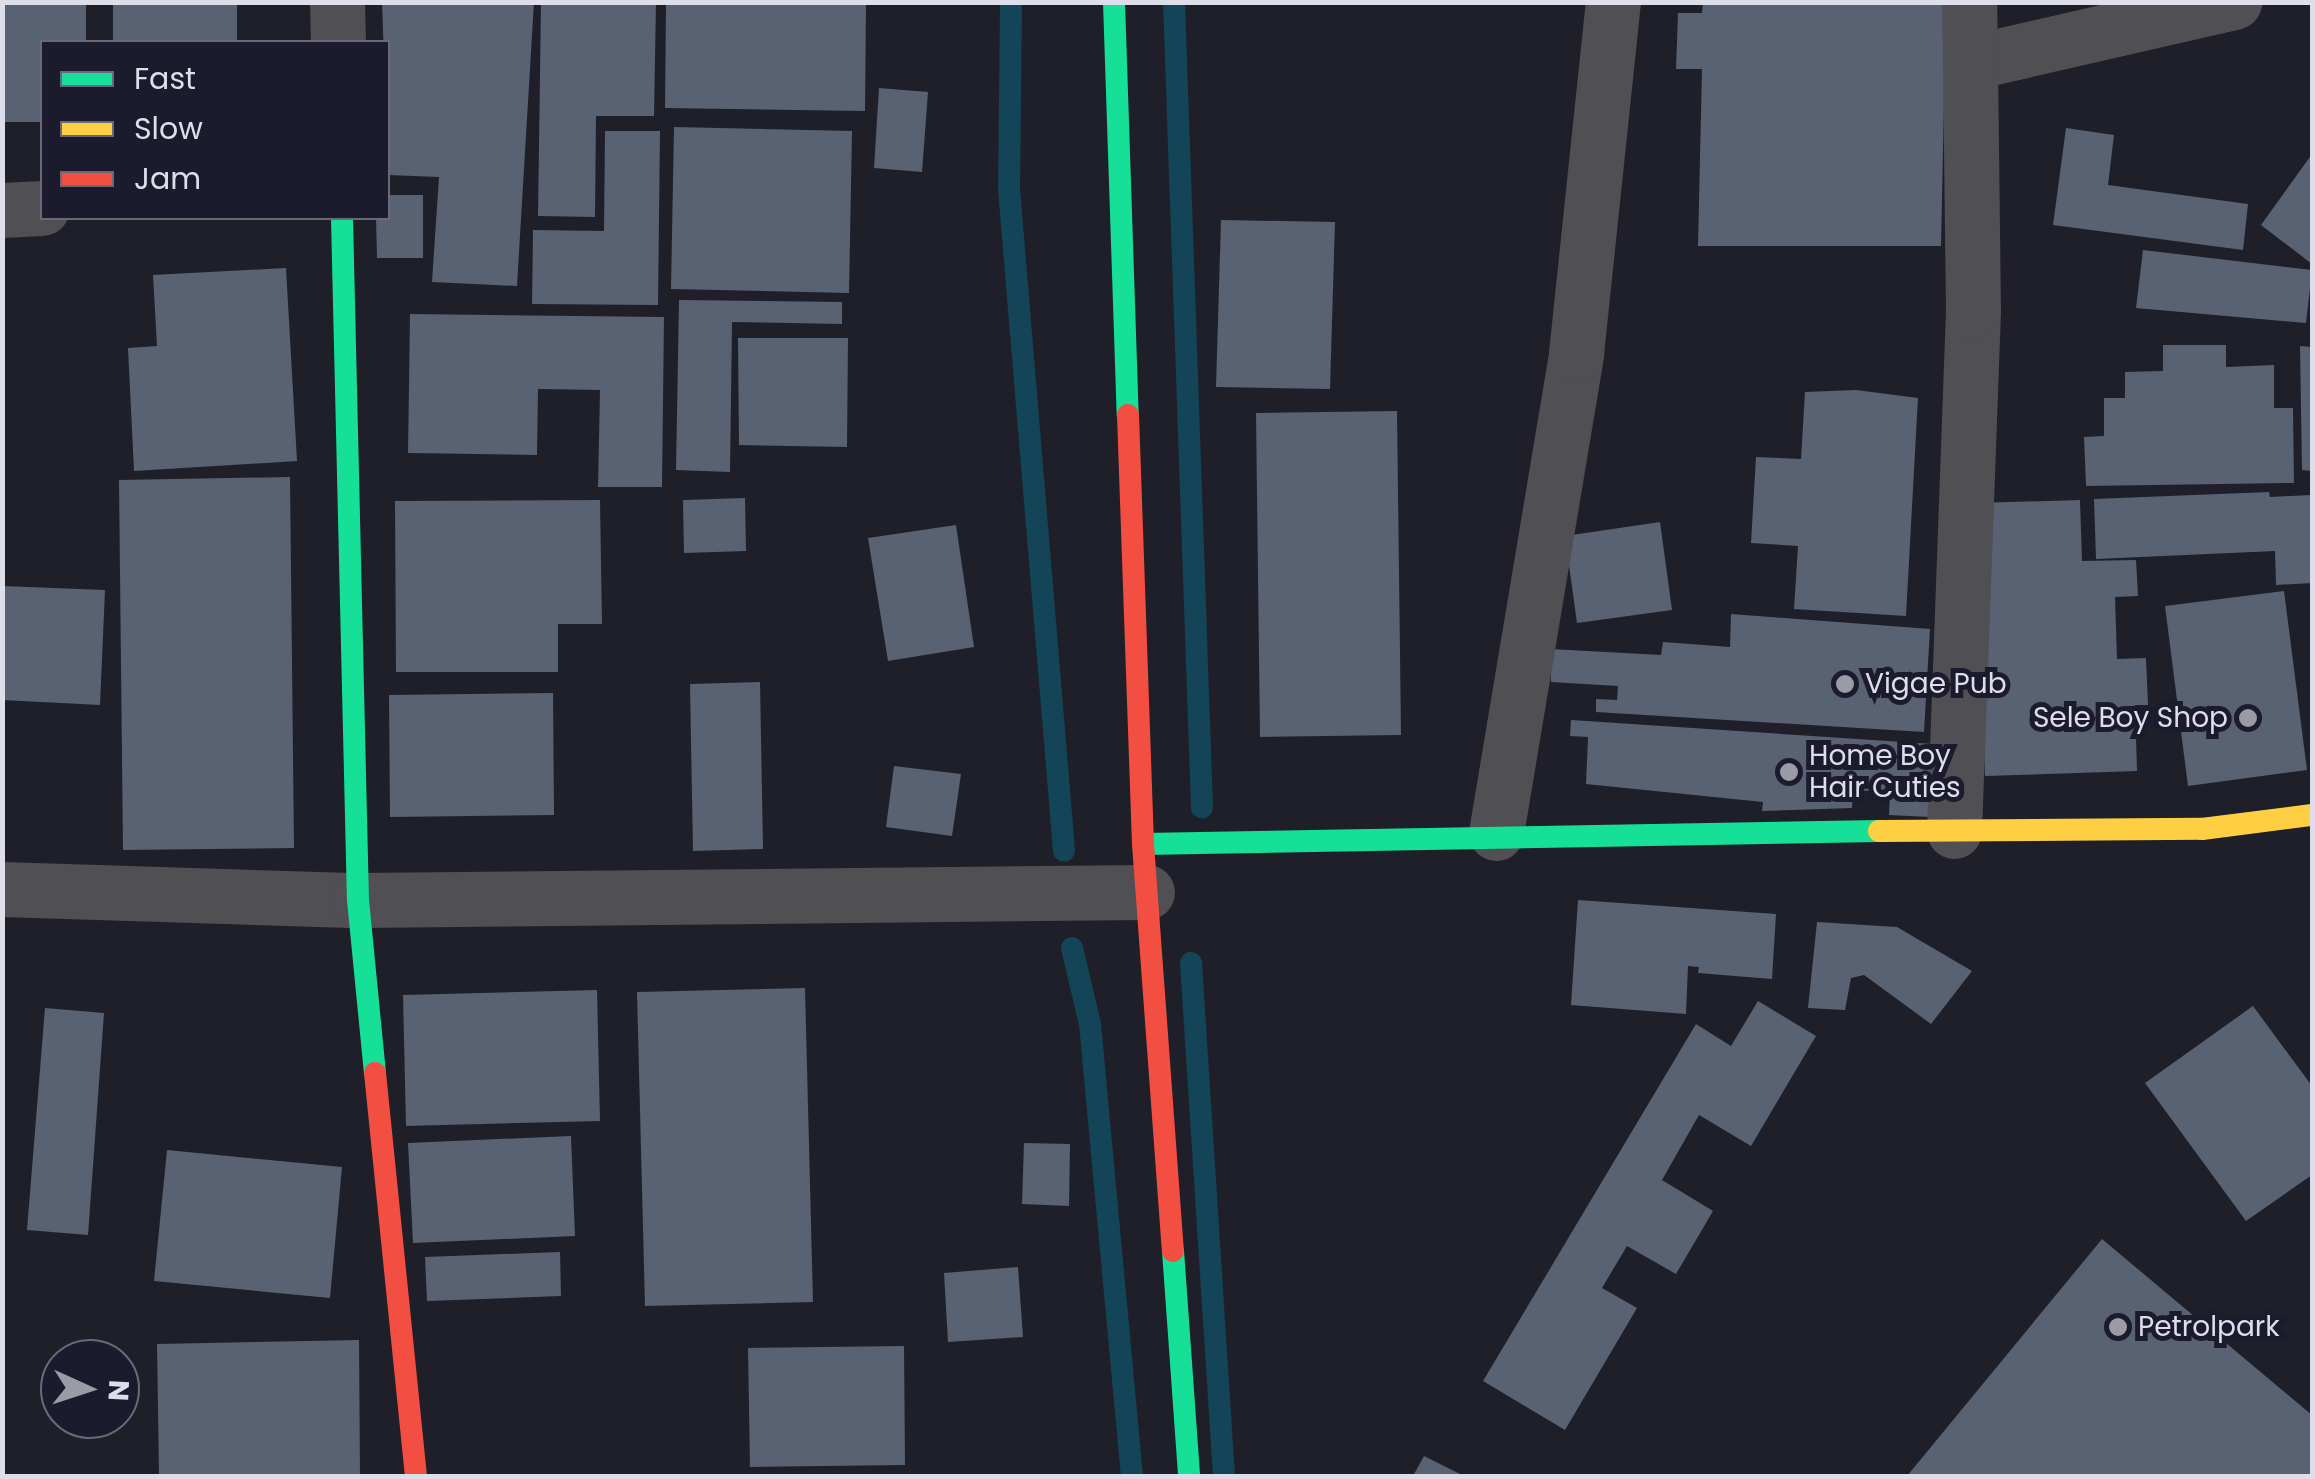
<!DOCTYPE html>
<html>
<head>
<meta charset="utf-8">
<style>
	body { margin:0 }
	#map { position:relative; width:2315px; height:1479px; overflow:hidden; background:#1f1f29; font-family:Poppins,sans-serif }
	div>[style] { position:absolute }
	.stream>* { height:22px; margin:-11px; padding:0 11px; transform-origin:11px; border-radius:11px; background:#134457 }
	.building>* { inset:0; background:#586272 }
	.street>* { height:55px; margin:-27.5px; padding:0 27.5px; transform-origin:27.5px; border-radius:27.5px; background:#504f53 }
	.fast>* { height:22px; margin:-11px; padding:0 11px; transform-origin:11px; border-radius:11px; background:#16e098 }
	.slow>* { height:22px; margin:-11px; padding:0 11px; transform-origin:11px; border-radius:11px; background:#ffcf43 }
	.jam>* { height:22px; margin:-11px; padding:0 11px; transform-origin:11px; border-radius:11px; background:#f24e42 }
	.dots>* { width:28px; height:28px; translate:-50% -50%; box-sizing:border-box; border:5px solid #1b1b2d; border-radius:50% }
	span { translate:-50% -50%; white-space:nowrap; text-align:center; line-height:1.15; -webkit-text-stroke:10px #1b1b2d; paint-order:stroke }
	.poi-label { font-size:28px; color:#dedeeb }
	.left { translate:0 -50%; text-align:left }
	.right { translate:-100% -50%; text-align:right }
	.frame { position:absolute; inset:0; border:5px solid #dedeeb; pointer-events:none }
	.legend { position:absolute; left:40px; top:40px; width:350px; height:180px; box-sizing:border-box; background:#1b1b2d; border:2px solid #696979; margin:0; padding:12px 18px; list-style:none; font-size:30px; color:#dedeeb }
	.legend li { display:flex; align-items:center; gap:20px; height:50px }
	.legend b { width:50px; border:2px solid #696979 }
	.north { position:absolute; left:40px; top:1339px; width:100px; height:100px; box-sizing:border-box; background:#1b1b2d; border:2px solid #696979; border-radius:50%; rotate:93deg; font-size:28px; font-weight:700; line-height:40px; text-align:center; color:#dedeeb }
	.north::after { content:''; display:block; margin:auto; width:35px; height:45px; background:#9b9ba7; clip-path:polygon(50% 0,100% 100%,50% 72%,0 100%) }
</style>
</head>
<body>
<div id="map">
	<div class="stream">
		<i style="left:1011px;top:2px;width:187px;rotate:90.6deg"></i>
		<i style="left:1009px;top:189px;width:664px;rotate:85.25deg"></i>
		<i style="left:1174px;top:2px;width:806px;rotate:88.01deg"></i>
		<i style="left:1072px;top:948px;width:78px;rotate:76.7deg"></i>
		<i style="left:1090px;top:1024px;width:454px;rotate:84.7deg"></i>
		<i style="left:1191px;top:963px;width:514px;rotate:86.32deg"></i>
	</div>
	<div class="building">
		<i style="clip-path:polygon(2px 2px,86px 2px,86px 42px,42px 42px,42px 122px,2px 122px)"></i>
		<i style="clip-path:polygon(113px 2px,237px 2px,237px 42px,113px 42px)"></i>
		<i style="clip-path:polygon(382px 2px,534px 2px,517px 286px,432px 282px,439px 177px,388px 175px)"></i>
		<i style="clip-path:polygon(541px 2px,656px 2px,654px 116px,596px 116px,595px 217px,538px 216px)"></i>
		<i style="clip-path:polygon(666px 2px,866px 2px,865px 111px,665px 108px)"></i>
		<i style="clip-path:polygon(1703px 2px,1946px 2px,1941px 246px,1698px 246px,1702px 69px,1676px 69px,1678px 13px,1702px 13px)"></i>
		<i style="clip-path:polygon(879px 88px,928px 92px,922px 172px,874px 168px)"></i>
		<i style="clip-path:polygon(674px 127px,852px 131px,849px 293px,671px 289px)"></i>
		<i style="clip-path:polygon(2066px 128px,2114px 135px,2108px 185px,2248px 204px,2243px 250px,2053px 225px)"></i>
		<i style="clip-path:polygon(605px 131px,660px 131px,658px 305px,532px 304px,533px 230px,604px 231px)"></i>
		<i style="clip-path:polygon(2312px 154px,2312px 264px,2261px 225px)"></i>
		<i style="clip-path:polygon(388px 195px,423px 195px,423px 258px,377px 258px,376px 218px,388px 218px)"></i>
		<i style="clip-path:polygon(1221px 220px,1335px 222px,1330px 389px,1216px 387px)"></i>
		<i style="clip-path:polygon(2143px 250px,2312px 270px,2306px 323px,2136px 308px)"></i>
		<i style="clip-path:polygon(286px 268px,297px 461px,134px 471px,128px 348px,157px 346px,153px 275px)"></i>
		<i style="clip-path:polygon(679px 300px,842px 302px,842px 324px,732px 322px,730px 472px,676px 470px)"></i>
		<i style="clip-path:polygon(410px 314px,664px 317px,662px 487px,598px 487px,600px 390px,538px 389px,537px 455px,408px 453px)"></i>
		<i style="clip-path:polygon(738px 338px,848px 338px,847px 447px,739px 445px)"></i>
		<i style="clip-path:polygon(2163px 345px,2226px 345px,2226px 367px,2274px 365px,2274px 408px,2293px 408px,2294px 483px,2086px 486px,2084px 437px,2104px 436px,2104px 398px,2125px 398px,2125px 372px,2163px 371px)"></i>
		<i style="clip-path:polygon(2300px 346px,2312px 347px,2312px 471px,2302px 470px)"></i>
		<i style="clip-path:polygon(1856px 390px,1918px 398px,1906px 616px,1794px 609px,1798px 546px,1751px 543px,1756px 457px,1801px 459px,1805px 392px)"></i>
		<i style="clip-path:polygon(1397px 411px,1401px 735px,1260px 737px,1256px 413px)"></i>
		<i style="clip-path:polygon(290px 477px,294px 848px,123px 850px,119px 480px)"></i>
		<i style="clip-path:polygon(2269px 492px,2270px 497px,2311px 495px,2312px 583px,2276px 585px,2275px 551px,2096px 559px,2094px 499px)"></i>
		<i style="clip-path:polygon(745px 498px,746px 551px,684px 553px,683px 500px)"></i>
		<i style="clip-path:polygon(600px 500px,602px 624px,558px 624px,558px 672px,396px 672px,395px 501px)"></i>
		<i style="clip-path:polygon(2080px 500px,2082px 561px,2136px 560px,2138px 596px,2115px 597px,2117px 659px,2146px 658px,2148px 705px,2135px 705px,2137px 771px,1985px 776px,1976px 503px)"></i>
		<i style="clip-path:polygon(1660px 522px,1672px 610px,1577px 623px,1565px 536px)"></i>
		<i style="clip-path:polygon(956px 525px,974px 647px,888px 661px,868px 538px)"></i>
		<i style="clip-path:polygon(2px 586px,105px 590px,100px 705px,2px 700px)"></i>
		<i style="clip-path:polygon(2284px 591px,2307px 770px,2188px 786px,2165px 606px)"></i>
		<i style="clip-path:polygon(1731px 614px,1930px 629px,1924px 732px,1596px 712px,1596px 699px,1617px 700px,1618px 686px,1551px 682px,1551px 649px,1661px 655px,1663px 642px,1730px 647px)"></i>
		<i style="clip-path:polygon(760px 682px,763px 849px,693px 851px,690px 684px)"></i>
		<i style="clip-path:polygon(553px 693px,554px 815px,390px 817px,389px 695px)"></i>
		<i style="clip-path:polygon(1571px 720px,1933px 744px,1930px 817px,1889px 815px,1890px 792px,1853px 790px,1852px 808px,1762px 811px,1763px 802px,1586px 784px,1588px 737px,1570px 736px)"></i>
		<i style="clip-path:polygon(894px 766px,961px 774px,952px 836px,886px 827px)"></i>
		<i style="clip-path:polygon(1578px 900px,1776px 914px,1772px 979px,1698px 973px,1699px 967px,1688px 966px,1686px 1014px,1571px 1005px)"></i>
		<i style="clip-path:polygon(1817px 922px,1897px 927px,1972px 971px,1931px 1024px,1864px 975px,1851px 978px,1845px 1010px,1808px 1008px)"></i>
		<i style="clip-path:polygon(805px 988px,813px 1302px,645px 1306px,637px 992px)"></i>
		<i style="clip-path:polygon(597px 990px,600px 1121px,406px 1126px,403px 995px)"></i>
		<i style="clip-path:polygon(1758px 1001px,1816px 1036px,1751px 1146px,1699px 1115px,1662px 1180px,1713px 1211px,1676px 1274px,1627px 1246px,1602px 1288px,1637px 1308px,1565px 1430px,1483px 1381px,1696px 1024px,1731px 1046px)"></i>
		<i style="clip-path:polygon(2253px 1006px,2312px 1086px,2312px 1175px,2246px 1221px,2145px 1083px)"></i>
		<i style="clip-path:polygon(45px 1008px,104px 1013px,88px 1235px,27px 1230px)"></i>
		<i style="clip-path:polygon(571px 1136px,575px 1236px,413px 1243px,408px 1143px)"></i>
		<i style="clip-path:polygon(1024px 1143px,1070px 1144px,1069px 1206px,1022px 1204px)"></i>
		<i style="clip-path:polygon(167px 1150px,342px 1167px,330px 1298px,154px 1281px)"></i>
		<i style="clip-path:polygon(2102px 1239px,2312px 1415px,2312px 1476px,1907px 1476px)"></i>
		<i style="clip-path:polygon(560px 1252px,561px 1296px,427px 1301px,425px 1257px)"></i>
		<i style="clip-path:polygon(1018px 1267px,1023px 1337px,948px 1342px,944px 1273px)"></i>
		<i style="clip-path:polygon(359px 1340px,360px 1476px,159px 1476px,157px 1344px)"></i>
		<i style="clip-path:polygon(904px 1346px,905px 1465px,750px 1467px,748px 1348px)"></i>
		<i style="clip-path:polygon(1424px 1456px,1464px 1476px,1413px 1476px)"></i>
	</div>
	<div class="street">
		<i style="left:337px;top:2px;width:40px;rotate:88.6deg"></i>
		<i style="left:1972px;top:62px;width:269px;rotate:-12.9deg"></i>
		<i style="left:2px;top:210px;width:40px;rotate:-2.9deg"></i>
		<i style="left:1954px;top:831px;width:520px;rotate:-87.91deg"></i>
		<i style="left:1973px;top:311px;width:309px;rotate:-90.7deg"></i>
		<i style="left:1496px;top:833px;width:487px;rotate:-80.5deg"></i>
		<i style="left:1576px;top:353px;width:353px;rotate:-84deg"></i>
		<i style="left:2px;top:889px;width:356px;rotate:1.8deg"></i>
		<i style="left:358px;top:900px;width:789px;rotate:-0.58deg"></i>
	</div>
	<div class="fast">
		<i style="left:1114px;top:2px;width:413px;rotate:88.1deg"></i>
		<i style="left:342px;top:218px;width:682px;rotate:88.66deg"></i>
		<i style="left:358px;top:900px;width:174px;rotate:84.4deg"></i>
		<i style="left:1143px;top:844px;width:736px;rotate:-1.01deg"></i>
		<i style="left:1173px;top:1251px;width:226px;rotate:85.9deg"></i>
	</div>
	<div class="slow">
		<i style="left:1879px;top:831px;width:323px;rotate:-0.4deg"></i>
		<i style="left:2202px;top:829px;width:111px;rotate:-7.3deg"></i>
	</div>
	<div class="jam">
		<i style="left:1128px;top:415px;width:429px;rotate:88deg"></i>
		<i style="left:1143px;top:844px;width:408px;rotate:85.8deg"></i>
		<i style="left:375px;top:1073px;width:405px;rotate:84.2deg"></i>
	</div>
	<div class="dots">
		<i style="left:1845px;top:684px;background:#9b9ba7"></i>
		<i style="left:2248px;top:718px;background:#9b9ba7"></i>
		<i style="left:1789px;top:772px;background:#9b9ba7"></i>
		<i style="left:2118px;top:1327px;background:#9b9ba7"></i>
	</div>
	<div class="poi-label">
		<span class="left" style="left:1865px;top:684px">Vigae Pub</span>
		<span class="right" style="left:2228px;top:718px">Sele Boy Shop</span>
		<span class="left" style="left:1809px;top:772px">Home Boy<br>Hair Cuties</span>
		<span class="left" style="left:2138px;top:1327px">Petrolpark</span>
	</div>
	<div class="frame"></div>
	<ul class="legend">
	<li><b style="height:12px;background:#16e098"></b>Fast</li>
	<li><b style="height:12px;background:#ffcf43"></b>Slow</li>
	<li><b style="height:12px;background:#f24e42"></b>Jam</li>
	</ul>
	<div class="north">N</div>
</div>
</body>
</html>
